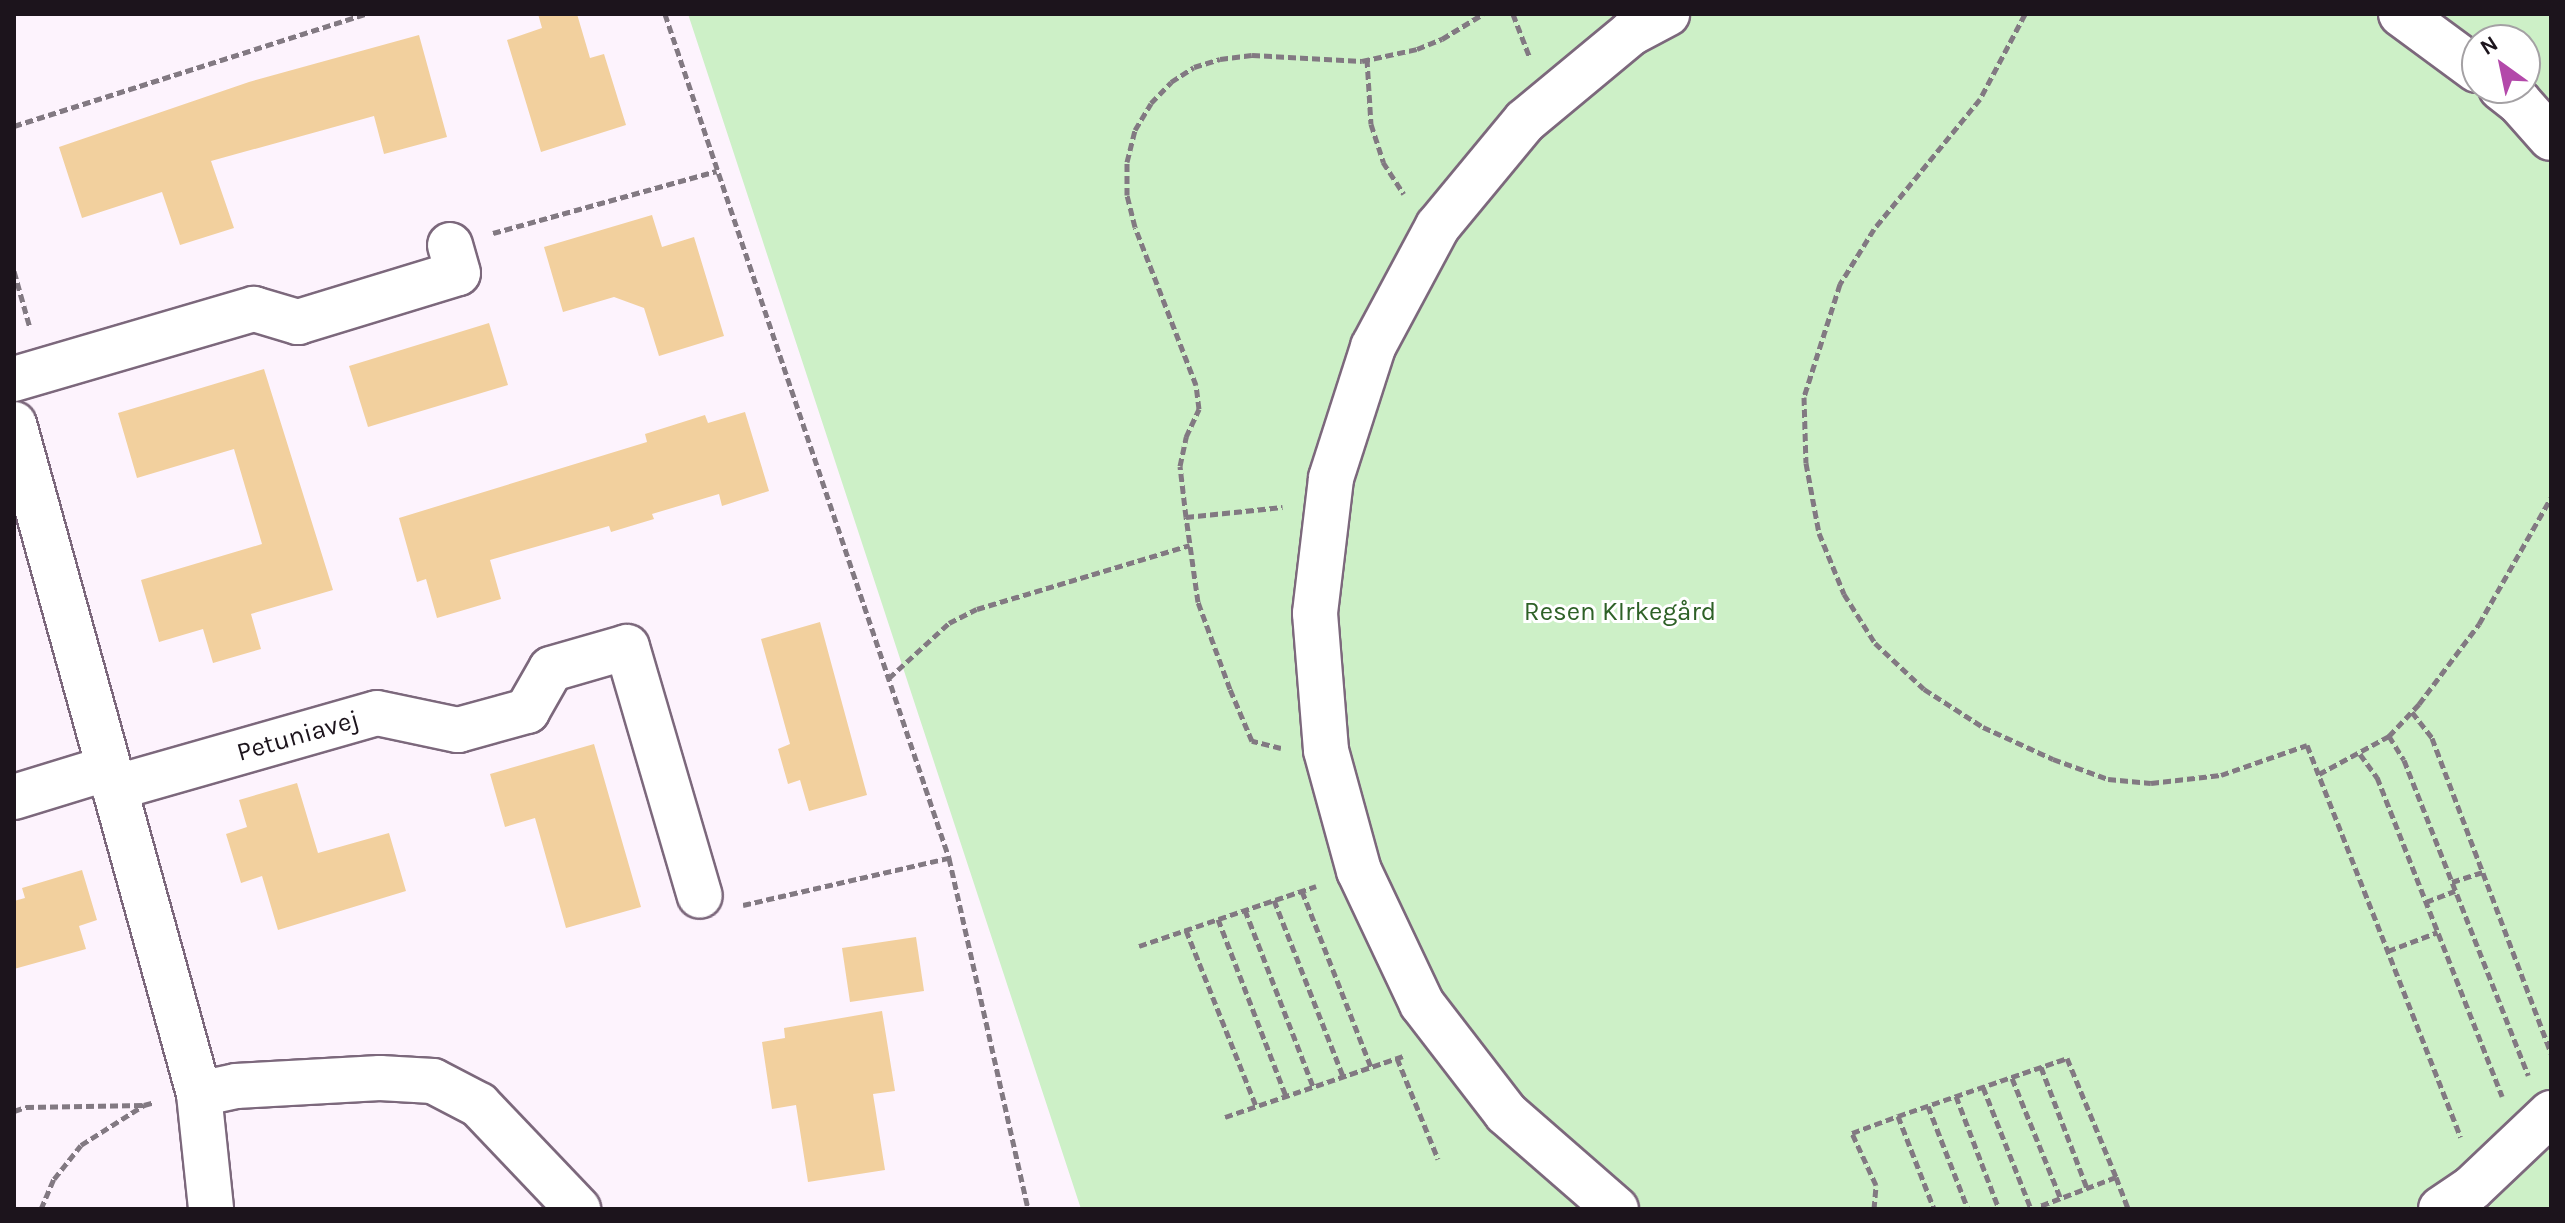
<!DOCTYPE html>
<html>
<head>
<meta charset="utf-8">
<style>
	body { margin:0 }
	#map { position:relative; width:2565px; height:1223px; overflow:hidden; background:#fdf3fd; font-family:Karla,sans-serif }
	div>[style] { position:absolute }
	.green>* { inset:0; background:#cdf0c7 }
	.building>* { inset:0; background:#f2d09e }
	.path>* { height:5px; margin-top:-2.5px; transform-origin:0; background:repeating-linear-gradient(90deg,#827982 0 8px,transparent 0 12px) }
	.roads { filter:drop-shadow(2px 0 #7c687c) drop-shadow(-2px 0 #7c687c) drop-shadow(0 2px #7c687c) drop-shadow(0 -2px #7c687c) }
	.minor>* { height:44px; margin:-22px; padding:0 22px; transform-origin:22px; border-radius:22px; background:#fff }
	span { translate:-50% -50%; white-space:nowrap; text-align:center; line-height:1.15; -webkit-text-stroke:6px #fff; paint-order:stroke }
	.park-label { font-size:26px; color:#2e6127 }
	.street-label { font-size:26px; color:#1c141c }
	.frame { position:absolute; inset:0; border:16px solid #1c141c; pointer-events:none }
	.north { position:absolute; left:2461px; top:24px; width:80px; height:80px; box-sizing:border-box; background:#fff; border:2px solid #a4a1a4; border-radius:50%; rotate:327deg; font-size:22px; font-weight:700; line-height:32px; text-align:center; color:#1c141c }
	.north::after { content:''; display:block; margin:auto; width:28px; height:36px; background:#b349aa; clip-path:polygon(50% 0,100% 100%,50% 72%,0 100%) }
</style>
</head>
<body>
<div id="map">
	<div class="green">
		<i style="clip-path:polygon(evenodd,688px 14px,2551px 14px,2551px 1209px,1081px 1209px,688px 14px,2477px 40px,2525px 40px,2525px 88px,2477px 88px,2477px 40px)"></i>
	</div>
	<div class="building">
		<i style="clip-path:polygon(538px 14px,577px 14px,590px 58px,604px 54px,626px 125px,541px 152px,507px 40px,542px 28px)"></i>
		<i style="clip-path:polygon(419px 35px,447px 137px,384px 154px,374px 116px,211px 161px,234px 228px,180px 245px,162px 192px,82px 218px,59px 147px,249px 82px)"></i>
		<i style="clip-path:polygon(652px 215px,662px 247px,694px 237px,724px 336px,659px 356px,644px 308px,614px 297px,563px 312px,544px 247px)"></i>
		<i style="clip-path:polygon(489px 323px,508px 385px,368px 427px,349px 366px)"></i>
		<i style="clip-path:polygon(264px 369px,333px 590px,251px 614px,261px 649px,213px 663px,203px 629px,159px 642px,141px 580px,262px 544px,234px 449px,137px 478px,118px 413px)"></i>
		<i style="clip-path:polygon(745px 412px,769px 491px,722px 506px,719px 494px,652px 514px,654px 519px,611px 532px,609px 526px,490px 560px,501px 599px,437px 618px,426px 579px,417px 582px,399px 518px,647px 442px,645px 434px,705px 415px,708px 423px)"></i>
		<i style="clip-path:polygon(820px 622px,867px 795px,809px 811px,800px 780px,788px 784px,778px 749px,790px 744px,761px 639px)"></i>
		<i style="clip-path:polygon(594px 744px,641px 907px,566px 928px,535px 818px,505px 827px,490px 774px)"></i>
		<i style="clip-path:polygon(297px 783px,318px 853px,389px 833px,406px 891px,278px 930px,262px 876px,241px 883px,226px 834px,247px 827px,239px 800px)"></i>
		<i style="clip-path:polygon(82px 870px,97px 920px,79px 926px,86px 949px,14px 969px,14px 901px,25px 898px,22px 888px)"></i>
		<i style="clip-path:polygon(916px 937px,924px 991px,850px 1002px,842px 948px)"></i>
		<i style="clip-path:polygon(882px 1011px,895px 1091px,873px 1094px,885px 1170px,808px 1182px,796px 1105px,772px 1109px,762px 1042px,785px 1038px,784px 1028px)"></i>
	</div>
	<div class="path">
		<i style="left:665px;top:14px;width:891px;rotate:71.4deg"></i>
		<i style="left:949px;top:858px;width:360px;rotate:77.3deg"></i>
		<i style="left:1513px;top:14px;width:47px;rotate:68.9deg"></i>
		<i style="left:2025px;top:14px;width:96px;rotate:117.9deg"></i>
		<i style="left:1980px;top:99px;width:168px;rotate:129.2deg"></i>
		<i style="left:1874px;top:229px;width:65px;rotate:121.7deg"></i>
		<i style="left:1840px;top:284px;width:119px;rotate:107.7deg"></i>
		<i style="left:1804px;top:397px;width:66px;rotate:88.3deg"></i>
		<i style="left:1806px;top:463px;width:71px;rotate:79.5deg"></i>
		<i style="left:1819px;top:533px;width:66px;rotate:67.7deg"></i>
		<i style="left:1844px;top:594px;width:58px;rotate:57.7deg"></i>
		<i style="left:1875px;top:643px;width:67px;rotate:43.2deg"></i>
		<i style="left:1924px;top:689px;width:70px;rotate:32.8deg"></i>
		<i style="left:1983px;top:727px;width:77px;rotate:24.6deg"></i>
		<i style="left:2053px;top:759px;width:59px;rotate:20deg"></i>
		<i style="left:2108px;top:779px;width:43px;rotate:5.3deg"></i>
		<i style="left:2151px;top:783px;width:70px;rotate:-6.5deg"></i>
		<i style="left:2221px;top:775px;width:91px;rotate:-19.2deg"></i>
		<i style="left:2307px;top:745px;width:421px;rotate:68.6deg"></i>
		<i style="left:1367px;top:59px;width:65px;rotate:86.5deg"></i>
		<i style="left:1371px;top:124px;width:40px;rotate:72deg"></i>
		<i style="left:1383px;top:162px;width:38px;rotate:57deg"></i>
		<i style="left:14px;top:126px;width:369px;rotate:-17.7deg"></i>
		<i style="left:493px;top:233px;width:232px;rotate:-15.5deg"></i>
		<i style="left:14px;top:271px;width:59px;rotate:74.3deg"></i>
		<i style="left:1186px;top:517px;width:51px;rotate:-96.7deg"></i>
		<i style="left:1180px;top:466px;width:30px;rotate:-78deg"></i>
		<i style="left:1186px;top:437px;width:31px;rotate:-65deg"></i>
		<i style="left:1199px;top:409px;width:24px;rotate:-97deg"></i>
		<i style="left:1196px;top:385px;width:169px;rotate:-111.1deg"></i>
		<i style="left:1135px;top:227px;width:33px;rotate:-104deg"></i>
		<i style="left:1127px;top:195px;width:33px;rotate:-90deg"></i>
		<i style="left:1127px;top:162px;width:33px;rotate:-76deg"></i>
		<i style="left:1135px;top:130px;width:31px;rotate:-59deg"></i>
		<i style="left:1151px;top:103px;width:29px;rotate:-46deg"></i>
		<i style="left:1171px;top:82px;width:27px;rotate:-33deg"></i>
		<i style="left:1194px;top:67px;width:27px;rotate:-17deg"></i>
		<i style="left:1220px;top:59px;width:32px;rotate:-7deg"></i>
		<i style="left:1252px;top:55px;width:110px;rotate:3.1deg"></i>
		<i style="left:1362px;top:61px;width:56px;rotate:-12.3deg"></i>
		<i style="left:1417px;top:49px;width:27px;rotate:-22deg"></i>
		<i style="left:1442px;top:39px;width:48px;rotate:-31.4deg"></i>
		<i style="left:889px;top:678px;width:81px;rotate:-42.5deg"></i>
		<i style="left:949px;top:623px;width:31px;rotate:-27deg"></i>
		<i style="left:977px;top:609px;width:222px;rotate:-16.7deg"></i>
		<i style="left:2412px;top:712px;width:33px;rotate:52deg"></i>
		<i style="left:2432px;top:738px;width:337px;rotate:69.3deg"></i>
		<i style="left:2389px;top:736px;width:28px;rotate:58deg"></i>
		<i style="left:2404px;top:760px;width:339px;rotate:68.5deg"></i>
		<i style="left:1281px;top:748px;width:30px;rotate:-166deg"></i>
		<i style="left:1252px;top:741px;width:56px;rotate:-112.9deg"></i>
		<i style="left:1230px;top:689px;width:93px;rotate:-110.2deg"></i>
		<i style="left:1198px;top:602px;width:86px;rotate:-98deg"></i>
		<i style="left:1186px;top:517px;width:97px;rotate:-5.9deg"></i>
		<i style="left:2360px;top:754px;width:29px;rotate:54deg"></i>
		<i style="left:2377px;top:777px;width:343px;rotate:68.6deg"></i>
		<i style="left:2319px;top:774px;width:80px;rotate:-28.5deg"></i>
		<i style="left:2389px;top:736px;width:44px;rotate:-46.8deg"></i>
		<i style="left:2419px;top:704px;width:100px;rotate:-53.1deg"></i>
		<i style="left:2479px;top:624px;width:145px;rotate:-60.3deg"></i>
		<i style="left:2452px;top:882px;width:32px;rotate:-18deg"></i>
		<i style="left:1302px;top:891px;width:189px;rotate:68.6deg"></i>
		<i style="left:1274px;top:900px;width:189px;rotate:68.6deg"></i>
		<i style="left:2426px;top:902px;width:31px;rotate:-21deg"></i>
		<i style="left:743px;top:905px;width:211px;rotate:-12.9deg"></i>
		<i style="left:1245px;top:910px;width:189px;rotate:68.9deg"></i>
		<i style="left:1218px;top:919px;width:190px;rotate:69deg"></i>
		<i style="left:1186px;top:930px;width:189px;rotate:68.3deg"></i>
		<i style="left:1139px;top:946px;width:187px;rotate:-18.7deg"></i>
		<i style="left:2388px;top:951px;width:53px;rotate:-20.8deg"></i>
		<i style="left:1397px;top:1058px;width:109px;rotate:67.9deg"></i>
		<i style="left:2041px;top:1067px;width:129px;rotate:69.2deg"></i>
		<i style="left:2012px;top:1078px;width:131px;rotate:68deg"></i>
		<i style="left:1983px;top:1087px;width:131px;rotate:68.5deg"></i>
		<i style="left:1956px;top:1096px;width:121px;rotate:69.2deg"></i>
		<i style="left:1928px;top:1106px;width:110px;rotate:68.8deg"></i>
		<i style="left:14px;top:1111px;width:13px;rotate:-18deg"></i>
		<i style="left:26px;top:1107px;width:118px;rotate:-1deg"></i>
		<i style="left:1898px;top:1116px;width:179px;rotate:-18.9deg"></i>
		<i style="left:2067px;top:1058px;width:129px;rotate:67.6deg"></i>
		<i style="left:2116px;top:1177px;width:81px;rotate:159.1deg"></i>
		<i style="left:1225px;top:1117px;width:188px;rotate:-18.9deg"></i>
		<i style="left:2116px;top:1177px;width:34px;rotate:69deg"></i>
		<i style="left:41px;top:1209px;width:33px;rotate:-67deg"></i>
		<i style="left:54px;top:1179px;width:43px;rotate:-51.5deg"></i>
		<i style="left:81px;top:1145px;width:75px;rotate:-32.4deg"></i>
		<i style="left:144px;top:1105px;width:11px;rotate:-15deg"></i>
		<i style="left:1874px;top:1209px;width:24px;rotate:-85deg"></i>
		<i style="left:1876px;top:1185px;width:57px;rotate:-114.8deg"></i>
		<i style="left:1852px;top:1133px;width:49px;rotate:-20.3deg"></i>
		<i style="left:1898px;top:1116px;width:100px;rotate:68.8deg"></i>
	</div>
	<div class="roads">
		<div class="minor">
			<i style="left:2401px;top:14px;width:94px;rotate:36.4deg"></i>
			<i style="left:2501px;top:88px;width:23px;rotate:38deg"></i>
			<i style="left:2519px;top:102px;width:48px;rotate:48.4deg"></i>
			<i style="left:14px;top:379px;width:250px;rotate:-16.3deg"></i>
			<i style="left:254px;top:309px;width:46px;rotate:16.5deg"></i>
			<i style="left:298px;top:322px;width:167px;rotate:-17deg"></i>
			<i style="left:458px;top:273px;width:29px;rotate:-106deg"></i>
			<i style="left:14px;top:424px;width:695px;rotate:74.56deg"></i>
			<i style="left:199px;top:1094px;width:116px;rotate:84deg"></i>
			<i style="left:114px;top:788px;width:273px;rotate:-15.9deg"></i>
			<i style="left:377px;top:713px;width:83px;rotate:11.9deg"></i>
			<i style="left:458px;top:730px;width:72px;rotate:-15.4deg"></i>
			<i style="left:527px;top:711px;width:48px;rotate:-60.3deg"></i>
			<i style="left:551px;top:669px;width:79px;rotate:-16.1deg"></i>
			<i style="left:627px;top:647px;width:259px;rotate:73.7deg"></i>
			<i style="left:14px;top:797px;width:98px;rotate:-17.1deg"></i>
			<i style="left:199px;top:1094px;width:38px;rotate:-12deg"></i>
			<i style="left:236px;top:1086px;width:144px;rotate:-3.2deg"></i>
			<i style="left:380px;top:1078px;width:53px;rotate:3.2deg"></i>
			<i style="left:433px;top:1081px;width:52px;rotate:27.6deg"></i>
			<i style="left:479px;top:1105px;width:144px;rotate:46.4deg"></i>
			<i style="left:1616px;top:1209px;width:146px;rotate:-138.9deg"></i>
			<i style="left:1506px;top:1113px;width:138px;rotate:-127.6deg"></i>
			<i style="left:1422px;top:1004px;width:147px;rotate:-115.3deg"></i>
			<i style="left:1359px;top:871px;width:125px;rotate:-105.3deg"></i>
			<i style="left:1326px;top:750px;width:137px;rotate:-94.6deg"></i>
			<i style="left:1315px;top:613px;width:136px;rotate:-83.2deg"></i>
			<i style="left:1331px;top:478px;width:138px;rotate:-72.2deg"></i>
			<i style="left:1373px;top:347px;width:137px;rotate:-61.8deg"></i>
			<i style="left:1438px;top:226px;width:136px;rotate:-50.4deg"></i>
			<i style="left:1525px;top:121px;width:138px;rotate:-39.7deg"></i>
			<i style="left:1631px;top:33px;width:41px;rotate:-27.8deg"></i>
			<i style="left:2441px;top:1209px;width:37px;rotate:-34deg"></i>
			<i style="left:2472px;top:1188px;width:109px;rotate:-43.5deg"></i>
		</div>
	</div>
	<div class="park-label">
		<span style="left:1620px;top:612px">Resen KIrkegård</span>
	</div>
	<div class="street-label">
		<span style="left:298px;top:736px;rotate:-16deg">Petuniavej</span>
	</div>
	<div class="frame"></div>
	<div class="north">N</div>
</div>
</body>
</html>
